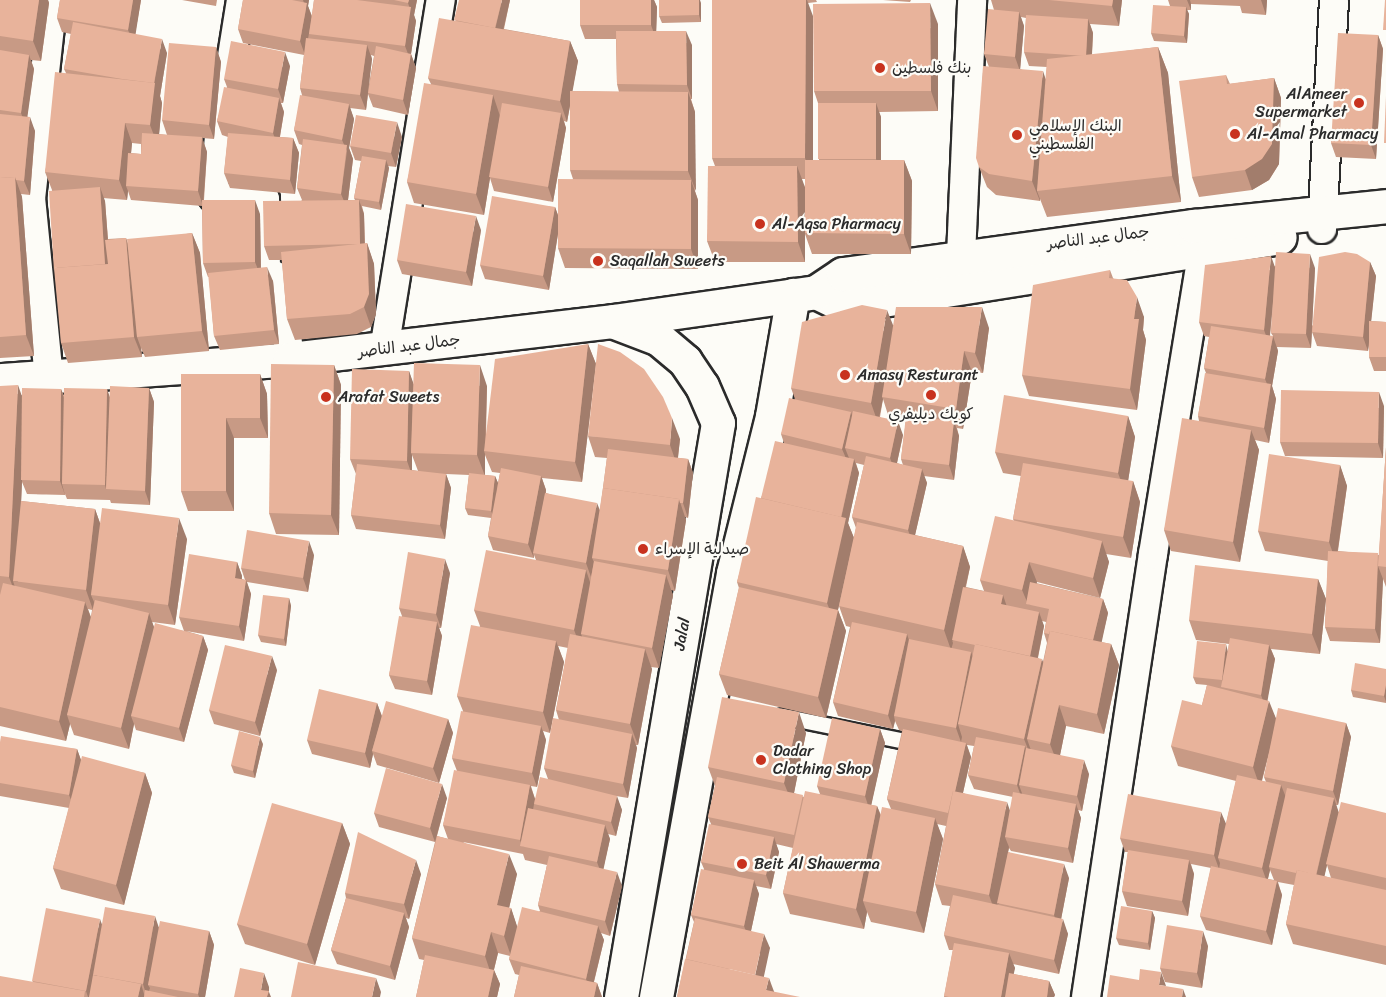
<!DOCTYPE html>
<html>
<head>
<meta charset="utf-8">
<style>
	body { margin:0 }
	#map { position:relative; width:1386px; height:997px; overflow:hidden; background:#fdfcf7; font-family:Sriracha,"Playpen Sans Arabic",sans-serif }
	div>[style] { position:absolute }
	.roads { filter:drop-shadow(2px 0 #2b2b2b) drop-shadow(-2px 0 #2b2b2b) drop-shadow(0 2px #2b2b2b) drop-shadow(0 -2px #2b2b2b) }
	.service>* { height:15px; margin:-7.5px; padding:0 7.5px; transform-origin:7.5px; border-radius:7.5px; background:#fdfcf7 }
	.minor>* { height:28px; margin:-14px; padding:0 14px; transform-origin:14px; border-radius:14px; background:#fdfcf7 }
	.secondary>* { height:33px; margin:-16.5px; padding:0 16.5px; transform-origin:16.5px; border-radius:16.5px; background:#fdfcf7 }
	.wall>* { inset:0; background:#c89a85 }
	.shaded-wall>* { inset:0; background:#a27d6c }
	.building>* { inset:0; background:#e8b39b }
	.dots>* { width:16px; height:16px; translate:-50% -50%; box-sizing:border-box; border:3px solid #fdfcf7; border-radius:50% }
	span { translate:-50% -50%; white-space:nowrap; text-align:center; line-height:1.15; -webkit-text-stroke:4.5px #fdfcf7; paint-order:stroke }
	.poi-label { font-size:16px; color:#2b2b2b }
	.left { translate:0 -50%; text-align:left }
	.right { translate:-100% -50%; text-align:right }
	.street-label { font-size:16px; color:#2b2b2b }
</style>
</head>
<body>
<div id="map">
	<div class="roads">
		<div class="service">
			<i style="left:782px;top:716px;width:141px;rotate:11.5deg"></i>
		</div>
		<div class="minor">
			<i style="left:241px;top:0;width:139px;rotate:99.1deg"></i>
			<i style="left:219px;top:137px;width:60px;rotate:95.7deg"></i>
			<i style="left:213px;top:197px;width:52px;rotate:2.2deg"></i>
			<i style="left:265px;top:199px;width:72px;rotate:89.2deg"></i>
			<i style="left:266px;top:271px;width:16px;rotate:27deg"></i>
			<i style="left:280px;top:278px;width:82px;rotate:83deg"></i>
			<i style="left:1322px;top:229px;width:229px;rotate:-87deg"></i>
			<i style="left:960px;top:279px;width:279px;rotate:-87.5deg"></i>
			<i style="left:384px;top:350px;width:355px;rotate:-80.8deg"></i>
			<i style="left:49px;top:378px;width:180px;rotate:-95.7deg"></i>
			<i style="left:31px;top:199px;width:200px;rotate:-83.7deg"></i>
			<i style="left:1086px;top:997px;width:448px;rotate:-81.4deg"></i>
			<i style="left:1153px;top:554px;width:308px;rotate:-80.7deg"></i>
		</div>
		<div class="secondary">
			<i style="left:816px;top:292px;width:32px;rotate:26deg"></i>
			<i style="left:845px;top:306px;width:440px;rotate:-9deg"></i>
			<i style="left:615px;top:322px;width:47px;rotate:21.1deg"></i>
			<i style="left:659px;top:339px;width:34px;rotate:40deg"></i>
			<i style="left:685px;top:361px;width:30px;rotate:56deg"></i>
			<i style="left:702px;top:386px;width:40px;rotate:66.6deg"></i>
			<i style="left:718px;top:423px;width:582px;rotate:99.59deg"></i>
			<i style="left:0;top:380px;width:291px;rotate:-4.1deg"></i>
			<i style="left:290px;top:359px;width:325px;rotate:-6.7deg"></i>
			<i style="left:613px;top:321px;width:205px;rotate:-8.1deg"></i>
			<i style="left:816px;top:292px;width:32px;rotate:-34deg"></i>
			<i style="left:843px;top:274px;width:354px;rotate:-7.8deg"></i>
			<i style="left:1194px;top:226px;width:193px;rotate:-5.9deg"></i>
			<i style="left:656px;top:997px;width:431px;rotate:-79.7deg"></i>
			<i style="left:733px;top:573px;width:162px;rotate:-76deg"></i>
			<i style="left:772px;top:416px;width:123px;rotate:-80.2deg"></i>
		</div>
	</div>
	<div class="wall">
		<i style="clip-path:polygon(0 0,48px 0,49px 3px,41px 61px,31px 60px,34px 69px,27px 116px,35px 131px,30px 195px,21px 194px,22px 197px,34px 356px,0 358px)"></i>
		<i style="clip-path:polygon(evenodd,60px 0,141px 0,135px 34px,167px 53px,160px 96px,162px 103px,159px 134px,167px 135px,162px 120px,216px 47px,221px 62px,214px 139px,202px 138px,207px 152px,204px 200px,260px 214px,261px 268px,273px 281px,279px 344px,220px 350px,214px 336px,209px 277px,208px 277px,203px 263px,202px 206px,131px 200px,128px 191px,127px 200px,103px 198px,105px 201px,108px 239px,126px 238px,128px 244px,192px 233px,200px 253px,209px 351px,145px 357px,141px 348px,142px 357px,68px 363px,61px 343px,52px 190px,45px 172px,66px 73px,64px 69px,71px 34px,62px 32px,57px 18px,60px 0,132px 143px,141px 144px,141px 154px,131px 153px,132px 143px)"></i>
		<i style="clip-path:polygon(182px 0,217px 0,216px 6px)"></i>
		<i style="clip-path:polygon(evenodd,243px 0,309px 0,308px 6px,312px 16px,314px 0,417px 0,414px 15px,416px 21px,411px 54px,416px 68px,408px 115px,373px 107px,368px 94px,366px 110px,350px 108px,354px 119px,349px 148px,353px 159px,348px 200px,355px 200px,354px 198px,361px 161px,355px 160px,350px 146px,402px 137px,396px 167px,388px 166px,389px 168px,381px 210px,362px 206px,364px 214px,365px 244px,367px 243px,374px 264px,376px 314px,371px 327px,357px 334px,295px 340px,287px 319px,282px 260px,269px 260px,264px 246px,302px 200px,297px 188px,302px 145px,299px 144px,294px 130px,302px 95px,300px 88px,304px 55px,243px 43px,238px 29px,243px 0,371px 55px,374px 56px,368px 90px,372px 59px,371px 55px)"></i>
		<i style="clip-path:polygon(510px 0,504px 29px,570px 41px,578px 61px,572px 91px,619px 92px,617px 84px,616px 39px,585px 39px,580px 25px,580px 0,654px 0,657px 7px,656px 31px,692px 45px,692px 99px,691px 99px,695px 112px,695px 191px,698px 200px,698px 269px,565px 268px,558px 248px,558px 234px,549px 290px,485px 279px,480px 265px,555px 207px,558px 215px,573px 179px,570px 170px,570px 106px,567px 122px,564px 121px,566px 128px,553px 202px,494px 191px,490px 178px,484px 215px,414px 203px,407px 182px,431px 84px,428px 78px,454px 21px)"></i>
		<i style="clip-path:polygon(evenodd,712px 0,816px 0,817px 2px,808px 3px,813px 160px,819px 160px,818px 103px,814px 91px,938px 24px,938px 111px,879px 112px,881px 117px,881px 160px,904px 160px,912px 181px,911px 254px,812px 254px,805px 234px,805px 262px,715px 262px,707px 241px,715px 166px,712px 158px,712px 0,802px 179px,805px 179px,805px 212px,802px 179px)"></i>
		<i style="clip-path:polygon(883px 0,911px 0,910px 2px)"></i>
		<i style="clip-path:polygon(evenodd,991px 0,1122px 0,1119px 26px,1090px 24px,1093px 33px,1092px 55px,1158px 47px,1168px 73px,1181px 202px,1047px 217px,1040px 199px,1040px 201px,996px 195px,987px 187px,979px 167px,989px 67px,984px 54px,994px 10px,991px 0,1021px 17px,1026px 18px,1024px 52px,1029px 66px,1047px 67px,1046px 79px,1020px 69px,1024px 26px,1021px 17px)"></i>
		<i style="clip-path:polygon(1168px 0,1267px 0,1266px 15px,1242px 13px,1240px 6px,1191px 4px,1191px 10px,1187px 10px,1189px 14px,1187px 43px,1154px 41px,1151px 33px,1170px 6px)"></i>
		<i style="clip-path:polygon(701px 3px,701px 22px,662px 23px,659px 16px)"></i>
		<i style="clip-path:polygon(1378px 35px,1383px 49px,1376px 159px,1336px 157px,1331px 143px)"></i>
		<i style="clip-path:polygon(290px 66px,283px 103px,281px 103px,284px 112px,280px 137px,293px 138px,299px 153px,295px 194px,230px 188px,224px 173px,228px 137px,222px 135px,217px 121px,227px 87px,224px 79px)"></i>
		<i style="clip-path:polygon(1226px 75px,1230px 84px,1274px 78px,1281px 98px,1279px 164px,1269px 180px,1252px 190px,1199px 197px,1192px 177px)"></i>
		<i style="clip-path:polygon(481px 230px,472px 286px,402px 274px,397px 260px)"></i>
		<i style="clip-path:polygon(evenodd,1370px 262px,1376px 276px,1371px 321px,1386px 322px,1386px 371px,1374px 371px,1369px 357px,1369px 345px,1368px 351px,1317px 346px,1312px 332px,1311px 348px,1277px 347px,1278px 351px,1272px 386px,1276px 399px,1269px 443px,1255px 440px,1259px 450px,1240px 562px,1171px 551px,1164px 530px,1199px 421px,1198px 416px,1206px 373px,1204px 368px,1209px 337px,1204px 336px,1199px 322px,1275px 266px,1315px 268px,1312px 326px,1370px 262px,1273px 303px,1271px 333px,1273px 336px,1270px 336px,1273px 303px)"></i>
		<i style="clip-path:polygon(1110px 270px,1113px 278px,1144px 317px,1143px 330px,1146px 340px,1137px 410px,1029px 396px,1022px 375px)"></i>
		<i style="clip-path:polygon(evenodd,893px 325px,989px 328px,983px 373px,972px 372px,963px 429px,957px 428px,959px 436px,954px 480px,924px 476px,927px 483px,915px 535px,963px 546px,970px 567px,966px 587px,984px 591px,980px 580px,1014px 521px,1013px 519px,1021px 476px,1003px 473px,995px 452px,1128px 416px,1135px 437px,1128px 481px,1133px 481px,1140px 502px,1131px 558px,1106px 554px,1109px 562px,1100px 598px,1037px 582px,1036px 583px,1103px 599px,1108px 613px,1101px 642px,1111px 644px,1119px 665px,1104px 734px,1066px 726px,1060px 755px,1089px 774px,1082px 811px,1078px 810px,1081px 818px,1073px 863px,1011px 851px,1009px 848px,1008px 852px,1069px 878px,1061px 919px,1068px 934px,1059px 974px,1013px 964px,1015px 968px,1013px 974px,1049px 981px,1055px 995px,1054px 997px,944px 997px,953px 950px,949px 950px,944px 935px,950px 906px,942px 905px,935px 884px,946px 826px,937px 824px,943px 839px,924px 933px,871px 922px,867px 912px,864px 929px,790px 914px,783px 893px,793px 848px,776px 844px,779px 852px,771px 889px,756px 886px,759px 894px,751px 931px,770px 948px,677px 997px,694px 922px,691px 915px,704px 869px,701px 862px,711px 824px,708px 817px,715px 786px,708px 767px,806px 733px,794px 793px,804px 797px,820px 794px,817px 786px,880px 729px,885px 743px,871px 805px,877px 806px,881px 815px,891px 809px,887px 799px,902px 731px,899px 730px,895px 721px,893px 729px,838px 716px,833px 702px,850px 627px,846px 626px,839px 606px,854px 538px,838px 610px,846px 631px,826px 718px,727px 695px,719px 674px,739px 588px,737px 582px,761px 498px,784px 443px,781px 434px,795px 399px,791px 388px,893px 325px,883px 399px,889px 418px,906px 420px,901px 459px,903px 465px,897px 463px,903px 435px,880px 417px,883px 399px,893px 325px,856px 463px,864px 465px,852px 517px,856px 528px,854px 538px,848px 523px,859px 473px,856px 463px,893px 325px,1042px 621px,1046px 622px,1044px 633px,1047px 643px,1043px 662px,1038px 658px,1044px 626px,1042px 621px,893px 325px,967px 745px,974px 746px,968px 775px,974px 789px,1013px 797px,1010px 811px,963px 793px,971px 757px,967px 745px)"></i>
		<i style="clip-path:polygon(evenodd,588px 344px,596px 364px,582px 482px,542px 478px,546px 490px,546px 493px,600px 510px,607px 458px,595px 457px,588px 436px,680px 439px,678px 458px,688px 459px,693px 473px,688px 518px,685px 517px,686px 520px,675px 591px,671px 590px,673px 595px,659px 668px,651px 667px,652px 669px,638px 745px,636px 745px,637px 748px,628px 798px,616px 796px,622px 810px,616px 836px,608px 834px,610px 839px,603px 869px,622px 886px,610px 936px,601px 933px,604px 940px,594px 982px,597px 983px,602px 997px,514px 997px,519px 975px,515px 974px,509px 959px,510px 956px,498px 953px,494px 970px,500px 984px,497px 997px,416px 997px,424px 960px,419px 959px,412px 938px,435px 842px,379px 827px,374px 813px,447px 798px,437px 836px,448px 839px,443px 825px,457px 771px,452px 758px,463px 711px,457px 696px,480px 626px,474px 610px,536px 560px,534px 555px,534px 558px,493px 550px,488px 536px,491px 518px,468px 515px,465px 508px,469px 475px,446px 474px,451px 488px,445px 539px,356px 529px,351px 515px,356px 474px,350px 459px,409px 371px,413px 384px,487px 386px,486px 437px,588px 344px,412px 455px,418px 471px,412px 470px,412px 455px,588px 344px,485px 455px,492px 472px,500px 473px,498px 483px,495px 476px,485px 475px,485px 455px,588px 344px,558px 646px,568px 648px,556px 710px,559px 720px,544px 768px,548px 779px,535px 799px,531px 786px,537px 787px,546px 740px,543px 731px,550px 733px,564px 662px,558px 646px,588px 344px,463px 842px,523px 854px,525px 860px,547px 865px,538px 905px,540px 911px,517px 927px,511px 908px,509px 908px,517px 874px,463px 842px)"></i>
		<i style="clip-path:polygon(334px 365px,341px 385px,339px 535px,276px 534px,269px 513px)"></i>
		<i style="clip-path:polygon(181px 374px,260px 374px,267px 394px,268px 438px,234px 438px,234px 511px,188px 511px,181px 491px)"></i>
		<i style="clip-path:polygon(evenodd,0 386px,22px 396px,61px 389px,64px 396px,107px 389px,109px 397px,149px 388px,154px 402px,150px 505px,111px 503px,110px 500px,67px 499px,65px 494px,65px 495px,27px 494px,22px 482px,21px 501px,95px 509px,100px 523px,187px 539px,175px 625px,152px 622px,154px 627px,184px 631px,179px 617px,237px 562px,242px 576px,242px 579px,245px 580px,241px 568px,314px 555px,308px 592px,247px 582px,251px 594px,244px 641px,186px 631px,203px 636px,208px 650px,184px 742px,136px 730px,134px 724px,129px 749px,74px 735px,70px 724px,66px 741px,0 726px,0 386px,88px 609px,92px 610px,91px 617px,88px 609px)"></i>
		<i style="clip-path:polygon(1384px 406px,1383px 458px,1285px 456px,1280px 442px)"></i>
		<i style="clip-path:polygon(1386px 447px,1386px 587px,1383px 579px,1380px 643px,1330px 641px,1325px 627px,1328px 561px,1265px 551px,1258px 531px,1340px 465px,1347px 486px,1338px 551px,1379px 555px)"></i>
		<i style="clip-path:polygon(450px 573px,441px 628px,439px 628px,442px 636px,432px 695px,395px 689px,389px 675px,402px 616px,399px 608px)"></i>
		<i style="clip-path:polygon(evenodd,1318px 579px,1326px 599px,1320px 654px,1271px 649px,1275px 659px,1267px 700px,1276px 719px,1346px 723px,1351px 737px,1338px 805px,1336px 805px,1338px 812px,1386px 813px,1386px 965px,1293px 944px,1286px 924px,1294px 885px,1278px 882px,1282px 895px,1272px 945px,1206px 930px,1200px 916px,1211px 868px,1191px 864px,1194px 874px,1188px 916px,1127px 906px,1122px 891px,1128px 852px,1125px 852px,1120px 838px,1226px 824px,1236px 781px,1178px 766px,1171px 746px,1202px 705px,1207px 685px,1196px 684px,1193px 677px,1228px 651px,1229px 644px,1196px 640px,1189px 620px,1318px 579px,1270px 750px,1264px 777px,1266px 782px,1262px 781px,1270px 750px,1318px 579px,1327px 865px,1331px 878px,1324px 876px,1327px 865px,1318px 579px,1270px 870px,1274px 880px,1268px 879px,1270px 870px)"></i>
		<i style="clip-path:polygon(289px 598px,291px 606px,286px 646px,261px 642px,258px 635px)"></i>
		<i style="clip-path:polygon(1386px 669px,1386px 703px,1353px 697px,1351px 690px)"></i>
		<i style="clip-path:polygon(277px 670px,260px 736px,214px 724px,209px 710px)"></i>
		<i style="clip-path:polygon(377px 703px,382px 716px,448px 719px,453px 733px,439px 783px,377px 765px,373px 754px,370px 768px,312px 754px,307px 740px)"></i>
		<i style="clip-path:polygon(0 742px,77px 749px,81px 760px,145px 773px,152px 793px,124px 905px,61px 889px,53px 868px,69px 808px,0 796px)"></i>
		<i style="clip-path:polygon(263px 744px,255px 778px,234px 773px,231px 765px)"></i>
		<i style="clip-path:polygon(342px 823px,350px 844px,315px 965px,245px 944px,237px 924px)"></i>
		<i style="clip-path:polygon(421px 874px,409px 919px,406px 918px,409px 927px,395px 980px,337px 964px,331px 950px,346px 898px,345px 893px)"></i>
		<i style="clip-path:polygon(1152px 911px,1155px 918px,1150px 950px,1119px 945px,1116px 938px)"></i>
		<i style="clip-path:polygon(102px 925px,159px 927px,209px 931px,214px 945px,205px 997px,0 997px,32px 982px)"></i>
		<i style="clip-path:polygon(1208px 946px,1202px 988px,1165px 982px,1160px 968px)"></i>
	</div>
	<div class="shaded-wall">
		<i style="clip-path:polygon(39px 0,48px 0,49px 3px,41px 61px,33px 41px)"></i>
		<i style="clip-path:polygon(133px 0,141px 0,134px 44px,128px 30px)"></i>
		<i style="clip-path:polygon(303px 0,309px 0,308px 6px,312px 17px,305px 55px,300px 41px,306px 9px)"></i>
		<i style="clip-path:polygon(409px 0,417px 0,414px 15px,416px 21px,411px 54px,416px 68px,408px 115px,403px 100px,410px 59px,405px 46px,410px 9px,408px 3px)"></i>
		<i style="clip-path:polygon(502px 0,510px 0,500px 44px,495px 30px)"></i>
		<i style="clip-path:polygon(651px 0,654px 0,657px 7px,656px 39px,651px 25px)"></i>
		<i style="clip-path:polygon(699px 0,700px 0,701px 3px,701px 22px,699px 15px)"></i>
		<i style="clip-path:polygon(806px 0,807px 0,813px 16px,813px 179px,805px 158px)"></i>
		<i style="clip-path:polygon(1113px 0,1122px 0,1119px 26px,1112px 6px)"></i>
		<i style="clip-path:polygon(1187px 0,1190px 0,1191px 4px,1191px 10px)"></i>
		<i style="clip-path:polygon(1261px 0,1267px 0,1266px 15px)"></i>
		<i style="clip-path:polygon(930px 3px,938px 24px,938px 111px,931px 91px)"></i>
		<i style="clip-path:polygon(1186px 7px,1189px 14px,1187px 43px,1184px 36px)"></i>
		<i style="clip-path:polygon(1019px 12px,1024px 26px,1020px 71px,1015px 57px)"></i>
		<i style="clip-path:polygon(1088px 19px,1093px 33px,1091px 70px,1086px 56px)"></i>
		<i style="clip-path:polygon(686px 31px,692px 45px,692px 99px,687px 85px)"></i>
		<i style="clip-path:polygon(1378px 35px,1383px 49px,1376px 159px,1371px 145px)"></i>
		<i style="clip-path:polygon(162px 39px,167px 53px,160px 96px,162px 103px,158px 146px,150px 125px,154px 85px)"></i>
		<i style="clip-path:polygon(570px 41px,578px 61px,567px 122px,560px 101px)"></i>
		<i style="clip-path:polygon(367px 45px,372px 59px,366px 110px,360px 95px)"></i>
		<i style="clip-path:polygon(216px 47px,221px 62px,214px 139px,209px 125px)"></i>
		<i style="clip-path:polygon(1158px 47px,1168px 73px,1181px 202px,1172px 176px)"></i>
		<i style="clip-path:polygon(285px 52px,290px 66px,283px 103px,278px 89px)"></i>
		<i style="clip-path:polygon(29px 55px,34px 69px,26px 127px,21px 113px)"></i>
		<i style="clip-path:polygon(1043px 71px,1050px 92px,1037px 191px,1040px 199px,1040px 201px,1032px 181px)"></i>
		<i style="clip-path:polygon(1274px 78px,1281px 98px,1279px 164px,1269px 180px,1252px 190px,1245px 170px)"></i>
		<i style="clip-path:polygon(688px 92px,695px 112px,696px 191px,688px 171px)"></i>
		<i style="clip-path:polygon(493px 95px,500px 116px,484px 215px,476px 194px)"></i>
		<i style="clip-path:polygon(279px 98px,284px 112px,278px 147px,273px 133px)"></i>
		<i style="clip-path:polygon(876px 103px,881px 117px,881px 174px,876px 159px)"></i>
		<i style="clip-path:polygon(349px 104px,354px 119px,349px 148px,353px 159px,347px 208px,341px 194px,347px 151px,342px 140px)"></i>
		<i style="clip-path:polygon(561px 113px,566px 128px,553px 202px,548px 187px)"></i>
		<i style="clip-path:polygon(30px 117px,35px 131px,30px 195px,24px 181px)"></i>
		<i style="clip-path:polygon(397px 122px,402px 137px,396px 167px,391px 153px)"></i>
		<i style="clip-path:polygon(125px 123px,132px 143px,128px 186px,126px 186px,128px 191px,127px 200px,119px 180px)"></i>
		<i style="clip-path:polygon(202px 137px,207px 152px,203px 206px,198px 191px)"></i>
		<i style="clip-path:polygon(293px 138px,299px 153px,295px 194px,290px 180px)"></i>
		<i style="clip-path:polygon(386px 160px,389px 168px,381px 210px,379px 202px)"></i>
		<i style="clip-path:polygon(904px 160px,912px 181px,911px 254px,904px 234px)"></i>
		<i style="clip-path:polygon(797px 166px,805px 187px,805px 262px,798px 242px)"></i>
		<i style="clip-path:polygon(15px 177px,22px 197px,34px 356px,26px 335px)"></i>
		<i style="clip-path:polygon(691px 180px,698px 200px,698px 269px,691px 249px)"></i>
		<i style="clip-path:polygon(100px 187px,105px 201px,111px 282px,105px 268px)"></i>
		<i style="clip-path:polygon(255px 200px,260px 214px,261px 277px,255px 262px)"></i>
		<i style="clip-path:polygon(359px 200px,364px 214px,365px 259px,360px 245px)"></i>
		<i style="clip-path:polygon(555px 207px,560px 221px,549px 290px,543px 276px)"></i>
		<i style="clip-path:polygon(476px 216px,481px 230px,472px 286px,466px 272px)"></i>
		<i style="clip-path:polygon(192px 233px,200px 253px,209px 351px,202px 331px)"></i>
		<i style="clip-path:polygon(126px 238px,133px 259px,137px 337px,141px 348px,142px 357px,134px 337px)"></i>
		<i style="clip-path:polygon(367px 243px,374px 264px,376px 314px,371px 327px,364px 307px)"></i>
		<i style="clip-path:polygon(1310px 254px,1315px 268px,1311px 348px,1306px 334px)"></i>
		<i style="clip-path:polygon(1271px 256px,1276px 270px,1269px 344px,1264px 330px)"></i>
		<i style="clip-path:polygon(1370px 262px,1376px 276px,1368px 351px,1363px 337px)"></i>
		<i style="clip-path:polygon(267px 267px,273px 281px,279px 344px,274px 330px)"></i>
		<i style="clip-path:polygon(1137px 297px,1144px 317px,1143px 330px,1146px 340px,1137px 410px,1130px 389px,1134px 319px)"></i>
		<i style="clip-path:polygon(982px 307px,989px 328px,983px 373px,975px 353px)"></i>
		<i style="clip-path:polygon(887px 310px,895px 330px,882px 397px,883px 399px,878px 423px,871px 403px)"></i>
		<i style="clip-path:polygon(1273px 336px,1278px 351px,1272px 386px,1276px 399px,1269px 443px,1264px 428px,1270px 391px,1265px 379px)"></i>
		<i style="clip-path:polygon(588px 344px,596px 364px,582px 482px,575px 462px)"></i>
		<i style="clip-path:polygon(964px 351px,972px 372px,963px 429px,956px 409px)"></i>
		<i style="clip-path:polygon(334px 365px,341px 385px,339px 535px,331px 515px)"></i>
		<i style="clip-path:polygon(480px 365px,487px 386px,485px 451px,484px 451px,485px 454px,485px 476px,477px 455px)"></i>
		<i style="clip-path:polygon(409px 371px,414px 385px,411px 453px,412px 455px,412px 475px,407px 461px)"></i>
		<i style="clip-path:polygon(260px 374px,267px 394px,268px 438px,260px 418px)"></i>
		<i style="clip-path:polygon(18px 385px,25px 405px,18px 582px,13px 581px,17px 593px,17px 598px,9px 577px)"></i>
		<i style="clip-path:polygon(149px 388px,154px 402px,150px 505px,145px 491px)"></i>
		<i style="clip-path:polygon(61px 389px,66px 404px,62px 484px,65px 495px,60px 481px)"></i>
		<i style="clip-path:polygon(107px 389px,112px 403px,106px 489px,105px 485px)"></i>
		<i style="clip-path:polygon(1379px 392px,1384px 406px,1383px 458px,1378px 443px)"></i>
		<i style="clip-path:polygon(851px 412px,856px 426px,845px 448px,849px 458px,848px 463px,842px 449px)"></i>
		<i style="clip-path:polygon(1128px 416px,1135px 437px,1126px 494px,1118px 473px)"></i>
		<i style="clip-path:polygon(226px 418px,234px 438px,234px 511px,226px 491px)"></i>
		<i style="clip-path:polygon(672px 418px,680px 439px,677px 465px,670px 445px)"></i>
		<i style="clip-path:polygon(898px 421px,903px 435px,895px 472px,890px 458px)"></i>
		<i style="clip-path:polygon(954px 421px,959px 436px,954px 480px,949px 465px)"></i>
		<i style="clip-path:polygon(1251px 430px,1259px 450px,1240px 562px,1233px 542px)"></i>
		<i style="clip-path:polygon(688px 459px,693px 473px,688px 518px,683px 503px)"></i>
		<i style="clip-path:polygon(854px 459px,859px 473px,848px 523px,854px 538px,835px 623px,827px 603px,841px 519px)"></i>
		<i style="clip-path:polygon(1340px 465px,1347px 486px,1336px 562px,1329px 542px)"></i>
		<i style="clip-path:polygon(922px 469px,927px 483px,913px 544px,908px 530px)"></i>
		<i style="clip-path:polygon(446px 474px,451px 488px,445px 539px,440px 525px)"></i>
		<i style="clip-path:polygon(495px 476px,498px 483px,494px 518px,491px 511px)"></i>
		<i style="clip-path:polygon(541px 476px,546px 490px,535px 553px,533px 553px,534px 558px,528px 544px)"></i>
		<i style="clip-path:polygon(1133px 481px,1140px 502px,1131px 558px,1123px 537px)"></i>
		<i style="clip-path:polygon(679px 499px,686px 520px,675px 591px,668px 570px)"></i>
		<i style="clip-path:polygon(597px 503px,603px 518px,592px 558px,594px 562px,591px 577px,586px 563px)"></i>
		<i style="clip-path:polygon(95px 509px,102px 529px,91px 595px,94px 602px,93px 610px,86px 590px)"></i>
		<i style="clip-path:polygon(179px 518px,187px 539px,175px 625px,168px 605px)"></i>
		<i style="clip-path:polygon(309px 541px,314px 555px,308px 592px,303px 578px)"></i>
		<i style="clip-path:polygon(1102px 541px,1109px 562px,1100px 598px,1093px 578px)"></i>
		<i style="clip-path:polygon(963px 546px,970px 567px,953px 641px,952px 640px,953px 643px,951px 650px,944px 630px)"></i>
		<i style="clip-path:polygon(445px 559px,450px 573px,441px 628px,436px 614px)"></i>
		<i style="clip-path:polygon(237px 562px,242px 576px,240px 592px,235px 578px)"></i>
		<i style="clip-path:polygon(1029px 562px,1037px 582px,1031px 605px,1028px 604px,1022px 590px)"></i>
		<i style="clip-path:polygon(1378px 566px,1383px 579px,1380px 643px,1375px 629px)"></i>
		<i style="clip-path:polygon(586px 570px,593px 591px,581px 634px,584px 641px,582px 650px,574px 630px)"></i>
		<i style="clip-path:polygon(666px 575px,673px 595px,659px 668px,652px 648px)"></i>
		<i style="clip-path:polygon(1318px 579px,1326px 599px,1320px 654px,1312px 634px)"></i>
		<i style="clip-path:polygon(246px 580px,251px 594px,244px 641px,239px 626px)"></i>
		<i style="clip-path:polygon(1003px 595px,1008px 610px,1001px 604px)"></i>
		<i style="clip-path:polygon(289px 598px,291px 606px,286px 646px,284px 639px)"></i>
		<i style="clip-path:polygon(1103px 599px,1108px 613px,1098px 659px,1092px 644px)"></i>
		<i style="clip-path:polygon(85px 602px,93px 623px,67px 715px,70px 724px,66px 741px,59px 721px)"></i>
		<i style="clip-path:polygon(838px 610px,846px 631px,826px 718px,818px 697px)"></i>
		<i style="clip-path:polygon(1039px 612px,1044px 626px,1035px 671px,1030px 657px)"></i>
		<i style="clip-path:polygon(149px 613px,156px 633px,131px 716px,134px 724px,129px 749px,121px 728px)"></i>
		<i style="clip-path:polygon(437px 622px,442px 636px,432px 695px,427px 681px)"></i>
		<i style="clip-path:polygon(907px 634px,912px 649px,894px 716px,895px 721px,893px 729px,888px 715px)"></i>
		<i style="clip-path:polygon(203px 636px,208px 650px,184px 742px,179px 728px)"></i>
		<i style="clip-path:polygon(556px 641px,564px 662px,550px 733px,543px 712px)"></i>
		<i style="clip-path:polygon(1111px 644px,1119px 665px,1104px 734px,1097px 714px)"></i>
		<i style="clip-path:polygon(1226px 644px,1228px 652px,1224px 688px,1222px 680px)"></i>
		<i style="clip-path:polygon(1269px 645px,1275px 659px,1266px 709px,1261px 695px)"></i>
		<i style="clip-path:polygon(645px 649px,652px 669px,638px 745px,630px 724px)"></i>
		<i style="clip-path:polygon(971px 652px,977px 666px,958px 724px,962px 737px,961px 742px,956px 728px)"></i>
		<i style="clip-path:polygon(272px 656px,277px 670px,260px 736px,255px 722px)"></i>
		<i style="clip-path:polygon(1042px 659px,1049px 679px,1027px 739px,1033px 756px,1032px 759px,1024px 739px)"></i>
		<i style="clip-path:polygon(1386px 685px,1386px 702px,1384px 696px)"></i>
		<i style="clip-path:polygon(1269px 701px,1277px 721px,1260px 787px,1253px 767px)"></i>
		<i style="clip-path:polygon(377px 703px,382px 717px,372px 751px,373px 754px,370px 768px,365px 753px)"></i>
		<i style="clip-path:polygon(1059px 705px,1066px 726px,1058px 765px,1050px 744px)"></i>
		<i style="clip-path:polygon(799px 712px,806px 733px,792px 803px,784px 783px)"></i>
		<i style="clip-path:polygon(448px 719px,453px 733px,439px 783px,433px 768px)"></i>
		<i style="clip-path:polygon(1346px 723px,1351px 737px,1338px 805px,1333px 791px)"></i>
		<i style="clip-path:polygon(541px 726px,546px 740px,537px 787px,532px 773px)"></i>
		<i style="clip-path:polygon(880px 729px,885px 743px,870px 811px,865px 796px)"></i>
		<i style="clip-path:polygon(632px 734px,637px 748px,628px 798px,623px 784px)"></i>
		<i style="clip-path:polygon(260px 737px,263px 744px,255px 778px,253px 771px)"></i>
		<i style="clip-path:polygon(966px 743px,971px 757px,955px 828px,950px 813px)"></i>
		<i style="clip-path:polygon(1025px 746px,1030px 761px,1019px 785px,1023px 796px,1022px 799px,1017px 785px)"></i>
		<i style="clip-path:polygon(77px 749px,82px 763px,75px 809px,69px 795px)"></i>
		<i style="clip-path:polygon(1084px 760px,1089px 774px,1082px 811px,1077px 796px)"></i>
		<i style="clip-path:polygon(145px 773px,152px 793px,124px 905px,116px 885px)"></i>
		<i style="clip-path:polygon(442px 784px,447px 798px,435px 842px,430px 828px)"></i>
		<i style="clip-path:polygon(530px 785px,535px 799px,526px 847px,522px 846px,520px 840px)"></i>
		<i style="clip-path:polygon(1281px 785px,1287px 800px,1269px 867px,1270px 870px,1267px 882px,1262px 868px)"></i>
		<i style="clip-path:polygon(617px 796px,622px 810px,616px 836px,611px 822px)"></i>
		<i style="clip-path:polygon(1334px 798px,1339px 813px,1326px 864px,1327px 865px,1321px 892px,1316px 877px)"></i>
		<i style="clip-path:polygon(1007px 802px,1014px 822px,1005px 837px,1009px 847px,999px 904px,997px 903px,998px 906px,996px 915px,989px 895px)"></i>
		<i style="clip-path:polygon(1076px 804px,1081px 818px,1073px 863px,1068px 848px)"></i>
		<i style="clip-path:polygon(877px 806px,885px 827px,863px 901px,867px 912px,864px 929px,856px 909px)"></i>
		<i style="clip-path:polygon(1221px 812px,1227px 826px,1218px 858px,1220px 863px,1219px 869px,1214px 855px)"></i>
		<i style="clip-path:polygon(935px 818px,943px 839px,924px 933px,916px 912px)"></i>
		<i style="clip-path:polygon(342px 823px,350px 844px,315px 965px,307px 944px)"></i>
		<i style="clip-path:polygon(605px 825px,610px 839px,602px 876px,597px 862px)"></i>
		<i style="clip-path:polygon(774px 837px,779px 852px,771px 889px,766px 875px)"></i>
		<i style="clip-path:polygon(509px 854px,517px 874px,505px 925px,497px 905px)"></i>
		<i style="clip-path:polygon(416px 860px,421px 874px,409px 919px,404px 904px)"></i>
		<i style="clip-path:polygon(1189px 860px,1194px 874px,1188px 916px,1182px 901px)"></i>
		<i style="clip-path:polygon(1064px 864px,1069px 878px,1059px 930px,1054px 915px)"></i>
		<i style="clip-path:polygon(617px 872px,622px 886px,610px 936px,605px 921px)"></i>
		<i style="clip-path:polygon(754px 880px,759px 894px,749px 940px,744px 926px)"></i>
		<i style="clip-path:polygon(1277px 881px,1282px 895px,1272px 945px,1266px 931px)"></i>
		<i style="clip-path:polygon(511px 908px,518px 929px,511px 956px,504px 936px)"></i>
		<i style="clip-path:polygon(1152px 911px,1155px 918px,1150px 950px,1148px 943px)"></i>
		<i style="clip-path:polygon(404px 913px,409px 927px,395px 980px,390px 966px)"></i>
		<i style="clip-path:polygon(155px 916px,160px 931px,148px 985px,150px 988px,147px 997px,143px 984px)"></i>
		<i style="clip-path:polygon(100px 919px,105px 933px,93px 997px,88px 997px,86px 991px)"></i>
		<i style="clip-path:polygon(1063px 919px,1068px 934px,1059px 974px,1054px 960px)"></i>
		<i style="clip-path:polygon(598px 926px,604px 940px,591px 993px,586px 979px)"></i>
		<i style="clip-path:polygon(209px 931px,214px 945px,205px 997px,199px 997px,198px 994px)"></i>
		<i style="clip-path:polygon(1203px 931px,1208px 946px,1202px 988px,1197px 973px)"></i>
		<i style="clip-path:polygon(491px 932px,498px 953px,492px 977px,485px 956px)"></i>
		<i style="clip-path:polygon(764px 934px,770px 948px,761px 990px,755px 976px)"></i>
		<i style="clip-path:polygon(1009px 953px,1015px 968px,1009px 997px,1001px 997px)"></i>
		<i style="clip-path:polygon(494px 970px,500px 984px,497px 997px,488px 997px)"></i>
		<i style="clip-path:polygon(1161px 972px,1166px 986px,1159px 985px)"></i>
		<i style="clip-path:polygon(264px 973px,269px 987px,269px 992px,271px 997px,264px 997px,261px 990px)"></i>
		<i style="clip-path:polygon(376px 978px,381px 992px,380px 997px,372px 997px)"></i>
		<i style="clip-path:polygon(769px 978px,776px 997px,766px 990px)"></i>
		<i style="clip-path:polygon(1049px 981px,1055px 995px,1054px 997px,1047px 997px)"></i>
		<i style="clip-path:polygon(597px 983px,602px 997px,594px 997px)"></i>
		<i style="clip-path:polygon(141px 984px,145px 997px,138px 997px)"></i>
		<i style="clip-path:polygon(1183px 989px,1186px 997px,1182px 997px)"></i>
	</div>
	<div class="building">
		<i style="clip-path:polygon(0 0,39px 0,33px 41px,0 36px)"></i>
		<i style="clip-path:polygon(60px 0,133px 0,128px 30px,57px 18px)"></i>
		<i style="clip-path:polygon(243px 0,292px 0,307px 3px,300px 41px,238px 29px)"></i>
		<i style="clip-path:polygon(314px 0,357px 0,411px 7px,405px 46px,309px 34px)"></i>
		<i style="clip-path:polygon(394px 0,409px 0,408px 3px)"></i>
		<i style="clip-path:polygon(459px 0,502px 0,495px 28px,454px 20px)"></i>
		<i style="clip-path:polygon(580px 0,651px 0,651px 25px,580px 25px)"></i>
		<i style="clip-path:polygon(659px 0,699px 0,699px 15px,659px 16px)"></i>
		<i style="clip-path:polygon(712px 0,806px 0,805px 158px,712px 158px)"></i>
		<i style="clip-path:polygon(1049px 0,1113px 0,1112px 6px)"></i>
		<i style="clip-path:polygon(1385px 0,1386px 0,1386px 30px,1383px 30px)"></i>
		<i style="clip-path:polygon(930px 3px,931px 91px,814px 91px,813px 4px)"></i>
		<i style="clip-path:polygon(1153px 5px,1186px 7px,1184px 36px,1151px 33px)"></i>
		<i style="clip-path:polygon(988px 9px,1019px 12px,1015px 57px,984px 54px)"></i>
		<i style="clip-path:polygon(1026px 15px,1088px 19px,1086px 56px,1024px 52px)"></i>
		<i style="clip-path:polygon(439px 18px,570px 41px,560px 101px,428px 78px)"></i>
		<i style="clip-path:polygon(73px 22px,162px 39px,154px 83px,122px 79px,64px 69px)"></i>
		<i style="clip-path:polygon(616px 31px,686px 31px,687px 85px,617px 84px)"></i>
		<i style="clip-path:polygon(1338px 33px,1378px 35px,1371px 145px,1331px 143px)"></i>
		<i style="clip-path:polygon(306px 38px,367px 45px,360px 95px,300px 88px)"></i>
		<i style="clip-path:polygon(231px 41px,285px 52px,278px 89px,224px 79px)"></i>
		<i style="clip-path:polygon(169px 43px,216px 47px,209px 125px,162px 120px)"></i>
		<i style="clip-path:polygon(376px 46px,411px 54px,403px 100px,368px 93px)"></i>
		<i style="clip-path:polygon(1158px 47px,1172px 176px,1037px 191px,1047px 59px)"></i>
		<i style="clip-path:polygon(0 50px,29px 55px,21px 113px,0 110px)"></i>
		<i style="clip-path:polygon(983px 66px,1043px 71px,1032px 181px,989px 174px,979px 167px,976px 158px)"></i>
		<i style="clip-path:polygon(55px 72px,155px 83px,150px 125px,125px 123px,119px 180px,45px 172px)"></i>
		<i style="clip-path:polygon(1226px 75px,1227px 84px,1274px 78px,1272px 144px,1262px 159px,1245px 170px,1192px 177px,1179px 81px)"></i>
		<i style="clip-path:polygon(424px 83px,493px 95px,476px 194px,407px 182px)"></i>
		<i style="clip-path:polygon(224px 87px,279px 98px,273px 133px,217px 121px)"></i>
		<i style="clip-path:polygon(570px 91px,688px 92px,688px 171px,570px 170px)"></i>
		<i style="clip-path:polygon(300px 95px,349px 104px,342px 140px,294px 130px)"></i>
		<i style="clip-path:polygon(1386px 96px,1386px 143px,1384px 143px)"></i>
		<i style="clip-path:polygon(502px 103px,561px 113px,548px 187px,489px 177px)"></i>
		<i style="clip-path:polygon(818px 103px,876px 103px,876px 159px,818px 159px)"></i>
		<i style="clip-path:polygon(0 114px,30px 117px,24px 181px,16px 180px,15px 177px,0 178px)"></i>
		<i style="clip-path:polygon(356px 115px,397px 122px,391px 153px,350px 146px)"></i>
		<i style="clip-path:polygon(142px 133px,202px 137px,198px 191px,126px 186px,128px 153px,141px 154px)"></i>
		<i style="clip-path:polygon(228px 133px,293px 138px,290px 180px,224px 173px)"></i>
		<i style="clip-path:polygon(303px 139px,347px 145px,341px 194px,297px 188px)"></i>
		<i style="clip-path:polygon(362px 156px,386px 160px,379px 202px,354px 198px)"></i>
		<i style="clip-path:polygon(805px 160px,904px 160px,904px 234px,805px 233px)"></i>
		<i style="clip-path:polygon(708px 166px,797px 166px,798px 242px,707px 241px)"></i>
		<i style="clip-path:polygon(15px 177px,26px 335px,0 337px,0 178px)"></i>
		<i style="clip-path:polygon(558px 179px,691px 180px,691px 249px,558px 248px)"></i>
		<i style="clip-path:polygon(100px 187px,105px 264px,54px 268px,54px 271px,49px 191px)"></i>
		<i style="clip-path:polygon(492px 196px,555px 207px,543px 276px,480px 265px)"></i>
		<i style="clip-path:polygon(202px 200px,255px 200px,255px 262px,203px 263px)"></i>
		<i style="clip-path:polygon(359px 200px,360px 244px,264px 246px,263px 201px)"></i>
		<i style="clip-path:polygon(406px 204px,476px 216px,466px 272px,397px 260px)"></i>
		<i style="clip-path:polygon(192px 233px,202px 331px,137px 337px,127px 239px)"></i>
		<i style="clip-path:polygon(126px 238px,134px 337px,61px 343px,54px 268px,108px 264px,105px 240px)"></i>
		<i style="clip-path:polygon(367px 243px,369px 294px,364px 307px,350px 314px,287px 319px,281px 252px)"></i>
		<i style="clip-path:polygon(1276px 252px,1310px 254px,1306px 334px,1271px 333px)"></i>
		<i style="clip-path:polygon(1345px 252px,1357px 254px,1370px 262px,1363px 337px,1312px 332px,1319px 257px)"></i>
		<i style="clip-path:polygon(1271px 256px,1264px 330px,1199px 322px,1205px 265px)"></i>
		<i style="clip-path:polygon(267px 267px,274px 330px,214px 336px,208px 273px)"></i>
		<i style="clip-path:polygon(1110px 270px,1109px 278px,1127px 280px,1137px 297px,1134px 319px,1139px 319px,1130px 389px,1022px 375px,1033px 285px)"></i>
		<i style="clip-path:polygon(862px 305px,887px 310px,871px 403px,791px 388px,802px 322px)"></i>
		<i style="clip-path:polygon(896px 307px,982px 307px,975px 353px,964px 351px,956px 409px,882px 397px)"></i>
		<i style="clip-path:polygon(1369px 321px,1386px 322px,1386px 357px,1369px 357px)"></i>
		<i style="clip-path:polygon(1211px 326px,1273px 336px,1265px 379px,1204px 368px)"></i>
		<i style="clip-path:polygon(588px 344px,575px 462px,484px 451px,495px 359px)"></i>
		<i style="clip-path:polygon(598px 344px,620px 352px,644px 369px,663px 397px,672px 418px,670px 445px,588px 436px)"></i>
		<i style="clip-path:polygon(414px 363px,480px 365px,477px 455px,411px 453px)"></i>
		<i style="clip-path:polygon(271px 364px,334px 365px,331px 515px,269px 513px)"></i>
		<i style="clip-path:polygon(352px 369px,409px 371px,407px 461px,350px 459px)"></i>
		<i style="clip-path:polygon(1205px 373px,1271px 384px,1264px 428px,1198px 416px)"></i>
		<i style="clip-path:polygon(181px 374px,260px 374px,260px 418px,226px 418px,226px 491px,181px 491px)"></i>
		<i style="clip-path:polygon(18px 385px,9px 577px,0 576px,0 386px)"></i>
		<i style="clip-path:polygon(110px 386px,149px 388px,145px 491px,106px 489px)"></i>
		<i style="clip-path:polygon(22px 388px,61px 389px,60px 481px,21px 480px)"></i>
		<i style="clip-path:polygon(64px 388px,107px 389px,105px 485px,62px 484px)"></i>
		<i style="clip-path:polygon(1281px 390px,1379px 392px,1378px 443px,1280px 442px)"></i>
		<i style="clip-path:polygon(1004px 395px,1128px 416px,1118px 473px,995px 452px)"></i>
		<i style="clip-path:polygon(789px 398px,851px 412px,842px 449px,781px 434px)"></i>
		<i style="clip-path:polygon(853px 411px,898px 421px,890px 458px,845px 448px)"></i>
		<i style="clip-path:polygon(906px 416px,954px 421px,949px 465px,901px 459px)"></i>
		<i style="clip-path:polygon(1182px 418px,1251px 430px,1233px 542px,1164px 530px)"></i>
		<i style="clip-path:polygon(775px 441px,854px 459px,841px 517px,761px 498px)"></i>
		<i style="clip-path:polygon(1386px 447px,1386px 567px,1378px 566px)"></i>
		<i style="clip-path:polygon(608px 449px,688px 459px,683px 503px,680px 503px,679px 499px,603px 488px)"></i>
		<i style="clip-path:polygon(1269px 454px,1340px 465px,1329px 542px,1258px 531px)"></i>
		<i style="clip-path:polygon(866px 456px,922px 469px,908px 530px,852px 517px)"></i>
		<i style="clip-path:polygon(1023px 463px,1133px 481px,1123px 537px,1013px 519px)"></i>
		<i style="clip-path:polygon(357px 464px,446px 474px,440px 525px,351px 515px)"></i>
		<i style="clip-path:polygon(501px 468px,541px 476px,528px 544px,488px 536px)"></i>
		<i style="clip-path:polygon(469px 473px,495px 476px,491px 511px,465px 508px)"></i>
		<i style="clip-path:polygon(603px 488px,679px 499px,668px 570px,592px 558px)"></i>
		<i style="clip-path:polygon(545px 493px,597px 503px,586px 563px,533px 553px)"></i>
		<i style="clip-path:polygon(756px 497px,846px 518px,827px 603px,737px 582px)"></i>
		<i style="clip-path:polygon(21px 501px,95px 509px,86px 590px,13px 581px)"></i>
		<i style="clip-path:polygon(102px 508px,179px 518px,168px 605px,91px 595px)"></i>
		<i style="clip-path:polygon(995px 516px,1102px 541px,1093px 578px,1029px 562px,1022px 590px,980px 580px)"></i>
		<i style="clip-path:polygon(857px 522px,963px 546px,944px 630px,839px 606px)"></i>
		<i style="clip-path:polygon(247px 530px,309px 541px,303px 578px,241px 568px)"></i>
		<i style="clip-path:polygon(486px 550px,586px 570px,574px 630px,474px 610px)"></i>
		<i style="clip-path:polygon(1328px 551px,1378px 553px,1375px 629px,1325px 627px)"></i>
		<i style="clip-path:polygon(408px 552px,445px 559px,436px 614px,399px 608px)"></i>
		<i style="clip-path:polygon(189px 554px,237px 562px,235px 578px,246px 580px,239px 626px,179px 617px)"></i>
		<i style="clip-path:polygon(594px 561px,666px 575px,652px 648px,581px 634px)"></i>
		<i style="clip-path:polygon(1195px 565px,1318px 579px,1312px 634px,1189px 620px)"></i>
		<i style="clip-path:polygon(1030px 582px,1103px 599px,1093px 640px,1050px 631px,1049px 634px,1044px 633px,1049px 609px,1026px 604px)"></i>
		<i style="clip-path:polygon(3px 583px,85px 602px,59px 721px,0 707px,0 595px)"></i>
		<i style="clip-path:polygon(739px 587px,838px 610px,818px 697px,719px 674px)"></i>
		<i style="clip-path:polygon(963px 587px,1003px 595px,1001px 604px,1039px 612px,1030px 656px,975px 644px,975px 645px,952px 640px)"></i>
		<i style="clip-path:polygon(263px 595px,289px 598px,284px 639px,258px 635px)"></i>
		<i style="clip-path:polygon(95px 600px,149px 613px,121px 728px,67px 715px)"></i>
		<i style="clip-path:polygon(399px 616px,437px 622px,427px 681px,389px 675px)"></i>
		<i style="clip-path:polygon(852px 622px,907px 634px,888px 715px,833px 702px)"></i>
		<i style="clip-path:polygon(155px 623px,203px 636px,179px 728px,131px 716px)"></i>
		<i style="clip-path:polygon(471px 625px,556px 641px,543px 712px,457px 696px)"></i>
		<i style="clip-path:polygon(1050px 631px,1111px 644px,1097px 714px,1059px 705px,1050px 744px,1027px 739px)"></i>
		<i style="clip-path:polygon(570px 634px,645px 649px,630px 724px,556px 710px)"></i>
		<i style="clip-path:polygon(1230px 638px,1269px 645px,1261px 695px,1221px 687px)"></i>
		<i style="clip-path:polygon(909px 639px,971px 652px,956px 728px,894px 716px)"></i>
		<i style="clip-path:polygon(1197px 641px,1226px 644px,1222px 680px,1193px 677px)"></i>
		<i style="clip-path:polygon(975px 644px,1042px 659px,1024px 739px,958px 724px)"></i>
		<i style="clip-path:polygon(225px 645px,272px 656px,255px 722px,209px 710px)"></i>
		<i style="clip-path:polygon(1355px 663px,1386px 669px,1386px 685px,1384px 696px,1351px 690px)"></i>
		<i style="clip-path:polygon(1207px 685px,1269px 701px,1253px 767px,1171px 746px,1182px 700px,1202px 705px)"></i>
		<i style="clip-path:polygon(319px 689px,377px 703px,365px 753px,307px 740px)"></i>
		<i style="clip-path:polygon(722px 697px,799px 712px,784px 783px,708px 767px)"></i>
		<i style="clip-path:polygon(386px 701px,448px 719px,433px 768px,372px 751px)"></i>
		<i style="clip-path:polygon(1278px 708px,1346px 723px,1333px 791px,1264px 777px)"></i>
		<i style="clip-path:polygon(461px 711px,541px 726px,532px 773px,452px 758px)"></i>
		<i style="clip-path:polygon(553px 718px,632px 734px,623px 784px,544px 768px)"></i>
		<i style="clip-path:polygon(832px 718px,880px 729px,865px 796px,817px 786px)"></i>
		<i style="clip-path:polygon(903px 729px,966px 743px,955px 792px,953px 791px,948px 813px,887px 799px)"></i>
		<i style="clip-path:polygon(239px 731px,260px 737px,253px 771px,231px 765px)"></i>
		<i style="clip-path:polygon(1px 736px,77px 749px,69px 795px,0 783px,0 742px)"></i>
		<i style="clip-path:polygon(976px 737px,1025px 746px,1017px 785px,968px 775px)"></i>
		<i style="clip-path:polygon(1026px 748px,1084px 760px,1077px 796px,1019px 785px)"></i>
		<i style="clip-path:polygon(82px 756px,145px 773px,116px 885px,53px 868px)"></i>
		<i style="clip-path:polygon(386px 768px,442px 784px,430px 828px,374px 813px)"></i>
		<i style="clip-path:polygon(454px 770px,530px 785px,520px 840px,443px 825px)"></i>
		<i style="clip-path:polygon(1237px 775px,1281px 785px,1262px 868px,1218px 858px)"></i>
		<i style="clip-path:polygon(540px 777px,617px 796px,611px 822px,534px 804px)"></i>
		<i style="clip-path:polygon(717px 777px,803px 795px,794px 835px,708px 817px)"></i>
		<i style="clip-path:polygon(1287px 788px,1334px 798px,1316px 875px,1297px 870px,1296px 873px,1269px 867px)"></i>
		<i style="clip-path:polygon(805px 791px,877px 806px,856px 909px,783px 893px)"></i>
		<i style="clip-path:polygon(953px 791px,1007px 802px,989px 895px,935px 884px)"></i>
		<i style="clip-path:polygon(1013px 792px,1076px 804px,1068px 848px,1005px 837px)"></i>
		<i style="clip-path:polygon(1128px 794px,1221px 812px,1214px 855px,1120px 838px)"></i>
		<i style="clip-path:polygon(1341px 802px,1386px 813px,1386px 878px,1326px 864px)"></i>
		<i style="clip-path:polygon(272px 803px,342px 823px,307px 944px,237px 924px)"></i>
		<i style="clip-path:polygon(882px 807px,935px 818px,916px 912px,863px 901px)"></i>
		<i style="clip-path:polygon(528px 808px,605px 825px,597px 862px,520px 846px)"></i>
		<i style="clip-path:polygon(709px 824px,774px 837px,766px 875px,701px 862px)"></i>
		<i style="clip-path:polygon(358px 832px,416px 860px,404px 904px,345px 893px)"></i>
		<i style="clip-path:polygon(437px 836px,509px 854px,497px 905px,511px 908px,504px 936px,491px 932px,485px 956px,412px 938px)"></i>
		<i style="clip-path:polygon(1128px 850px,1189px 860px,1182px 901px,1122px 891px)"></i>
		<i style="clip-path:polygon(1008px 852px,1064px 864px,1054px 915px,997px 903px)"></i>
		<i style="clip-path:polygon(549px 856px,617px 872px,605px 921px,538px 905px)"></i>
		<i style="clip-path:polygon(1211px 866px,1277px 881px,1266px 931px,1200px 916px)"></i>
		<i style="clip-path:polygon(701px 869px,754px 880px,744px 926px,691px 915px)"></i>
		<i style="clip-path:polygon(1297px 870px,1386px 890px,1386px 946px,1286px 924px)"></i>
		<i style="clip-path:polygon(953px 895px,1063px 919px,1054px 960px,944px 935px)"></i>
		<i style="clip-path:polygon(346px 898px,404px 913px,390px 966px,331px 950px)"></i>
		<i style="clip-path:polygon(1121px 906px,1152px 911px,1148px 943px,1116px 938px)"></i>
		<i style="clip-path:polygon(105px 907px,155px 916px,143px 984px,93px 975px)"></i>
		<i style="clip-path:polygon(522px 907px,598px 926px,586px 979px,509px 959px)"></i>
		<i style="clip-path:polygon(46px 908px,100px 919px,86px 991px,32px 981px)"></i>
		<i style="clip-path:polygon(695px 918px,764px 934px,755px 975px,686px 959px)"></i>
		<i style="clip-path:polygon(160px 921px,209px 931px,198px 994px,148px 985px)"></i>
		<i style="clip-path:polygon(1167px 925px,1203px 931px,1197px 973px,1160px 968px)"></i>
		<i style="clip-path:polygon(954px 943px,1009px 953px,1001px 997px,949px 997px,944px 996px)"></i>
		<i style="clip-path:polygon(425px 955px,494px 970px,488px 997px,416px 997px)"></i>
		<i style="clip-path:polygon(685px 959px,769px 978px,766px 990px,800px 997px,766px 997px,767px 994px,766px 997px,677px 997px)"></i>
		<i style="clip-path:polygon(298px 962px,376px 978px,372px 997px,291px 997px)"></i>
		<i style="clip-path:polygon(521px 966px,597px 983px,594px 997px,514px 997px)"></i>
		<i style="clip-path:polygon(240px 968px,264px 973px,261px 990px,269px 991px,267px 997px,234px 997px)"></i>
		<i style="clip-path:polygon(1140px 969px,1161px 972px,1159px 985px,1183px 989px,1182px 997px,1107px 997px,1110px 975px,1139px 980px)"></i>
		<i style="clip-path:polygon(1009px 973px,1049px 981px,1047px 997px,1005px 997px)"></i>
		<i style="clip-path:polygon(93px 975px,141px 984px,138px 997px,89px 997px)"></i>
		<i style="clip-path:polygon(0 976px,85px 991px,84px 997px,0 997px)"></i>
		<i style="clip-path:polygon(145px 990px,178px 997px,144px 997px)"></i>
	</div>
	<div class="dots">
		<i style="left:880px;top:68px;background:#c8321e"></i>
		<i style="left:1359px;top:103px;background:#c8321e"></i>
		<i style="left:1235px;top:134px;background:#c8321e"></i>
		<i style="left:1017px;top:135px;background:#c8321e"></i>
		<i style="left:760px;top:224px;background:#c8321e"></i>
		<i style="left:598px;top:261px;background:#c8321e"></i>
		<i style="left:845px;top:375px;background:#c8321e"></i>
		<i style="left:931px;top:395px;background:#c8321e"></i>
		<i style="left:326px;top:397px;background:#c8321e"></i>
		<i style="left:643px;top:549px;background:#c8321e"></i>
		<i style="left:761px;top:760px;background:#c8321e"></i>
		<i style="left:742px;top:864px;background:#c8321e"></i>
	</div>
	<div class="poi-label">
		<span class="left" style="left:892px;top:68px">بنك فلسطين</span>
		<span class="right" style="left:1347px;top:103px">AlAmeer<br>Supermarket</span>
		<span class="left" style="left:1029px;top:135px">البنك الإسلامي<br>الفلسطيني</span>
		<span class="left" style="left:1247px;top:134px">Al-Amal Pharmacy</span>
		<span class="left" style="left:772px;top:224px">Al-Aqsa Pharmacy</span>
		<span class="left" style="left:610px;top:261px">Saqallah Sweets</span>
		<span class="left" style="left:857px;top:375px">Amasy Resturant</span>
		<span class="left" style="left:338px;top:397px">Arafat Sweets</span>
		<span style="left:931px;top:414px">كويك ديليفري</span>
		<span class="left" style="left:655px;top:549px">صيدلية الإسراء</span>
		<span class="left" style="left:773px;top:760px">Dadar<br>Clothing Shop</span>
		<span class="left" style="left:754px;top:864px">Beit Al Shawerma</span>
	</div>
	<div class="street-label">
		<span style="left:1098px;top:238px;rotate:-7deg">جمال عبد الناصر</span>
		<span style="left:409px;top:346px;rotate:-7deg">جمال عبد الناصر</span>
		<span style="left:682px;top:634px;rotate:-80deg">Jalal</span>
	</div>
</div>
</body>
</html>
